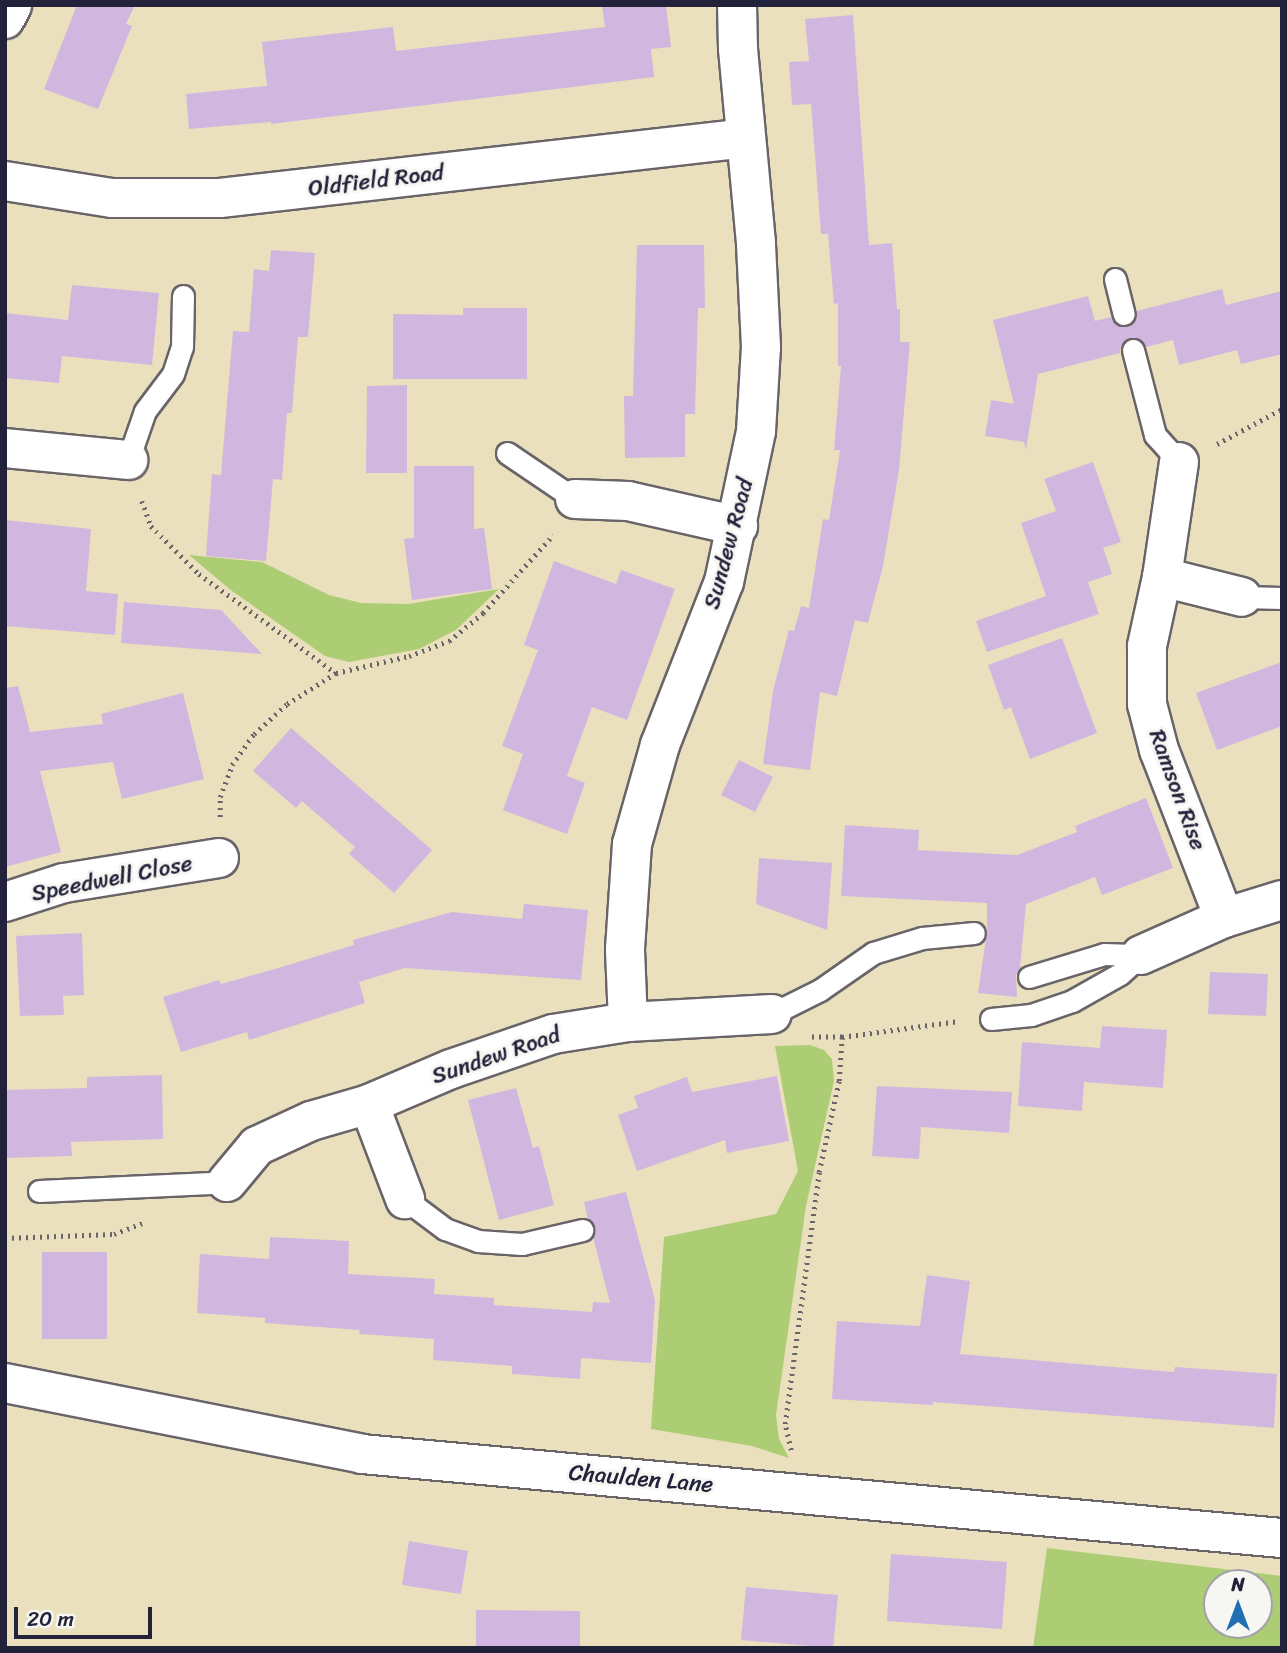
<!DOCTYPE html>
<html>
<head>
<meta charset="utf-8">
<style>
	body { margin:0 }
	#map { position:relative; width:1287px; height:1653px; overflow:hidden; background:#eae0bd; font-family:Sriracha,sans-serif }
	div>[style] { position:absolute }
	.green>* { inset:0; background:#adcd75 }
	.building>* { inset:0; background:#d1b7df }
	.path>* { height:4.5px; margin-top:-2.25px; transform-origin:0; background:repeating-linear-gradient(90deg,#686468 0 2px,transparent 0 7px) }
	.roads { filter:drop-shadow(2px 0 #686468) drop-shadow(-2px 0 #686468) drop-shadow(0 2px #686468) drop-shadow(0 -2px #686468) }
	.lane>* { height:21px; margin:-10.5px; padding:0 10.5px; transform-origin:10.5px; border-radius:10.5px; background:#fff }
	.street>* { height:38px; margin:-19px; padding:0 19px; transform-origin:19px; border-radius:19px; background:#fff }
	span { translate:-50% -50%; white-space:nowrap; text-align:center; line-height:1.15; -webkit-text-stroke:6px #f6f6f2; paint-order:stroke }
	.street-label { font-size:23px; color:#22223b }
	.frame { position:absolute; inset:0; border:7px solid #22223b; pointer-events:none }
	.north { position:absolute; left:1203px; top:1569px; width:70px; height:70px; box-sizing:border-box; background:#f6f6f2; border:2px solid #a1a1a9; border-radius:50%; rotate:0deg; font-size:19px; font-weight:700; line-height:28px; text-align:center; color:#22223b }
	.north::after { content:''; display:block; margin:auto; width:24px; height:32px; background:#1f6fb2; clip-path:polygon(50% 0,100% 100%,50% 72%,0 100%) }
	.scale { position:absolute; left:14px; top:1607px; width:138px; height:32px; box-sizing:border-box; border:4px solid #22223b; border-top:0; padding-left:9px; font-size:21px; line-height:24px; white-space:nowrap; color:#22223b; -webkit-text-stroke:5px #f6f6f2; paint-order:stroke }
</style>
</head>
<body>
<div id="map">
	<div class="green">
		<i style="clip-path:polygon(189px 555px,262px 562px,329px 595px,361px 603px,408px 604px,499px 589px,456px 630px,419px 649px,349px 662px,325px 656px,232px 591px)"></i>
		<i style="clip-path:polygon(810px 1045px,824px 1050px,832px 1059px,834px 1081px,806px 1206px,776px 1415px,779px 1439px,789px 1458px,752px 1446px,651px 1429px,664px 1237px,776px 1214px,798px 1171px,775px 1046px)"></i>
		<i style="clip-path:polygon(evenodd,1047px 1548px,1282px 1576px,1282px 1648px,1033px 1648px,1047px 1548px,1217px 1583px,1259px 1583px,1259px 1625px,1217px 1625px,1217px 1583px)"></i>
	</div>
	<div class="building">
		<i style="clip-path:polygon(77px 5px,135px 5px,126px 24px,132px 26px,98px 109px,44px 89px)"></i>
		<i style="clip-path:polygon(602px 5px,666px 5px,671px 47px,651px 49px,654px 77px,271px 124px,271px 122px,189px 129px,186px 94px,267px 86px,262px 42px,393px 27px,396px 51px,605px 27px)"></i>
		<i style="clip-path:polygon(853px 15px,869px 245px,892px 243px,897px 309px,900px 309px,900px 342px,910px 342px,899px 470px,883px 566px,868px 623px,855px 620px,837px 696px,820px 692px,810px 770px,763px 764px,773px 691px,789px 630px,794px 631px,801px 606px,809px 608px,823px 519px,829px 520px,840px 450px,834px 450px,841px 366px,838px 366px,838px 303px,834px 304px,828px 234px,821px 234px,811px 104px,792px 105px,789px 62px,809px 61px,805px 19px)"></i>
		<i style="clip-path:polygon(637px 245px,704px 245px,705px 308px,698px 308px,695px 414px,685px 414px,685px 457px,625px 458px,624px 396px,633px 396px)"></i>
		<i style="clip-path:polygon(271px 250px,315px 253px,308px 337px,298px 337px,292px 413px,287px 413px,282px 480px,273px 479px,266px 561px,206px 556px,212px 474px,221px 475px,233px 331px,249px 332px,254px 269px,269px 271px)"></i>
		<i style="clip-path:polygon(72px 285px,159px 293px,152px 365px,62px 356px,59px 383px,5px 378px,5px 313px,68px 320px)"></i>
		<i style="clip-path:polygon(1222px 289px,1226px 305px,1282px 291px,1282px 354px,1241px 364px,1237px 350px,1179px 365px,1173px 340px,1146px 347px,1137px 338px,1129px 338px,1121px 346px,1120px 353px,1038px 374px,1026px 450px,1024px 442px,985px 436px,991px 400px,1014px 404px,993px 320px,1088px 296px,1095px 321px,1111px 317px,1115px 324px,1127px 327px,1134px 323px,1137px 311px)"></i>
		<i style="clip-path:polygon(463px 308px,527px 308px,527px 379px,393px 379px,393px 314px,463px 315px)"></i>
		<i style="clip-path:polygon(407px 385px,407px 473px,366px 473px,367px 386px)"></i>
		<i style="clip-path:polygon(1093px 462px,1121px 542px,1103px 548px,1112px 574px,1088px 582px,1099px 614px,987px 652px,976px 621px,1046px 596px,1021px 523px,1056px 511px,1044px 479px)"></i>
		<i style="clip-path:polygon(414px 466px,474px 466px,474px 529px,484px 528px,492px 589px,412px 600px,404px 539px,414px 538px)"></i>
		<i style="clip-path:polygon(5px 520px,91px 529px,86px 591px,118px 594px,115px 635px,5px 626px)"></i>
		<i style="clip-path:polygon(554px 561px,616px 584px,621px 570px,675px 589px,627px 720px,592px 707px,567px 776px,585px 783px,567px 834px,503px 810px,523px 754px,502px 746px,538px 650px,524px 645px)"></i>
		<i style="clip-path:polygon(124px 602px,221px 610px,262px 654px,121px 643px)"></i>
		<i style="clip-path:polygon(1062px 638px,1097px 733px,1030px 759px,1011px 707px,1004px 710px,988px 665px)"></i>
		<i style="clip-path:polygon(1282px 662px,1282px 726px,1217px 750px,1196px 693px)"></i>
		<i style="clip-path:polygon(18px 686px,30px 732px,103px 724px,101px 714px,183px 693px,204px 779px,122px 799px,113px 762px,40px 771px,61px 852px,5px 867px,5px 688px)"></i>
		<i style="clip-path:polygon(291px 728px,432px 850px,394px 893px,349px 854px,355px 847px,302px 801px,296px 808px,253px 771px)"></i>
		<i style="clip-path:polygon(739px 760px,773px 777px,755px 812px,721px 795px)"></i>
		<i style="clip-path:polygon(1146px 798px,1173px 868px,1102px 895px,1095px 877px,1026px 904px,1020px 968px,1016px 975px,1017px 997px,978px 993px,987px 932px,987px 903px,841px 896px,845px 825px,919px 830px,918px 850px,1017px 855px,1077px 832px,1075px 826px)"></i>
		<i style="clip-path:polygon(759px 858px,832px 863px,827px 930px,756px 904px)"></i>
		<i style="clip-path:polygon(524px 904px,588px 910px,581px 980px,405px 968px,359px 982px,365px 1003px,249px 1040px,247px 1032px,181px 1052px,163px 997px,219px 980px,221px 984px,275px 969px,354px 945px,353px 940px,452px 912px,522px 919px)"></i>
		<i style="clip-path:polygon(82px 933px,84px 995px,63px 996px,64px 1015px,20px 1016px,16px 936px)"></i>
		<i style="clip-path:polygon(1210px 972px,1268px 974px,1266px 1016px,1208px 1014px)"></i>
		<i style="clip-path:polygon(1102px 1026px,1167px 1030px,1163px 1088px,1084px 1082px,1082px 1111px,1018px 1106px,1022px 1042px,1100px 1048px)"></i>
		<i style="clip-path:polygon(162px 1075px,163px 1139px,71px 1142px,72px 1156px,5px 1158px,5px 1090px,87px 1088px,87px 1077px)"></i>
		<i style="clip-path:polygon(777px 1076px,789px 1141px,727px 1153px,725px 1140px,637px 1171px,618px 1115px,638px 1108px,634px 1096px,687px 1077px,692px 1092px)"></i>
		<i style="clip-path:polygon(877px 1086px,1012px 1092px,1009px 1133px,921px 1127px,919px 1159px,872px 1156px)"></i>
		<i style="clip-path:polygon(516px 1088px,533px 1148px,539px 1146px,554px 1205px,499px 1220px,468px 1100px)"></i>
		<i style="clip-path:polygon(626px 1192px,655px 1300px,651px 1363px,581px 1358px,580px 1379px,512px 1374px,512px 1366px,433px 1360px,434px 1339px,359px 1334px,360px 1330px,265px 1323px,265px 1318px,197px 1313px,200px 1254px,269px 1259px,270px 1237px,349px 1241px,348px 1274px,435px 1279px,434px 1294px,494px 1298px,494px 1305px,592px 1312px,593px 1302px,610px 1303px,593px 1237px,595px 1226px,588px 1219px,584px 1202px)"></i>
		<i style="clip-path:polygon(42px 1252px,107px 1252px,107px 1339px,42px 1339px)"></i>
		<i style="clip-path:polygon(927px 1275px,970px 1281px,960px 1354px,1174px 1372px,1175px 1367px,1277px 1374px,1274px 1428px,933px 1402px,933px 1405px,832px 1399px,837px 1321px,920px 1326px)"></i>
		<i style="clip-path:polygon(409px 1541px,468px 1551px,461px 1594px,402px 1585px)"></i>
		<i style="clip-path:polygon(891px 1554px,1007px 1562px,1002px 1629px,887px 1621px)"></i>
		<i style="clip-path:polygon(746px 1587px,838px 1595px,833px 1648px,741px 1640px)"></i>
		<i style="clip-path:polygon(476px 1610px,580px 1611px,580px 1648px,476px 1648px)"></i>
	</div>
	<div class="path">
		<i style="left:1217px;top:444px;width:74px;rotate:-28.3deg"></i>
		<i style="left:142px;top:501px;width:27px;rotate:70deg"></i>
		<i style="left:151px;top:526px;width:68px;rotate:45deg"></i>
		<i style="left:199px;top:574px;width:169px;rotate:35.9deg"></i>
		<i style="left:336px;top:673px;width:75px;rotate:-13.1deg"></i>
		<i style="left:409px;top:656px;width:43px;rotate:-20.6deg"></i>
		<i style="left:449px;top:641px;width:44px;rotate:-39.5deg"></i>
		<i style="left:483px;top:613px;width:105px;rotate:-48.1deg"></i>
		<i style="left:220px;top:817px;width:20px;rotate:-90deg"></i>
		<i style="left:220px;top:797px;width:34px;rotate:-69deg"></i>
		<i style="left:232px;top:765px;width:38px;rotate:-55deg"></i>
		<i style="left:254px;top:734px;width:45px;rotate:-42.3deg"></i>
		<i style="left:287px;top:704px;width:58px;rotate:-32.3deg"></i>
		<i style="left:842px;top:1037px;width:118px;rotate:-7.8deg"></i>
		<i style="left:5px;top:1238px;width:109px;rotate:-2.1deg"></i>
		<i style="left:114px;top:1234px;width:30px;rotate:-21deg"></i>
		<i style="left:791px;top:1450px;width:27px;rotate:-103deg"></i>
		<i style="left:785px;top:1424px;width:254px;rotate:-82.3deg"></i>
		<i style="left:819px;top:1172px;width:93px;rotate:-77.6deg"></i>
		<i style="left:839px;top:1081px;width:44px;rotate:-86.1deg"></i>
		<i style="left:842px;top:1037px;width:35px;rotate:180deg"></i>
	</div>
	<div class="roads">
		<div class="lane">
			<i style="left:1115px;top:279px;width:36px;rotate:76deg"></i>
			<i style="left:1133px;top:350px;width:88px;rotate:75.5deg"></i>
			<i style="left:1155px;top:435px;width:36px;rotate:48deg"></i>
			<i style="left:507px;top:453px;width:82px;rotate:34.1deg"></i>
			<i style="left:128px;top:460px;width:52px;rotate:-70.9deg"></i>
			<i style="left:145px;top:411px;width:46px;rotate:-52.9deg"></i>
			<i style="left:173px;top:374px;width:28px;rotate:-72deg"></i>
			<i style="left:182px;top:347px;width:51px;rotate:-88.9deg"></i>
			<i style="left:1242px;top:597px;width:40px;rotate:1.4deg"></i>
			<i style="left:1029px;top:977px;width:78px;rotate:-17deg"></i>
			<i style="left:1104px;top:954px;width:37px;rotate:2deg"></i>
			<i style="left:772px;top:1014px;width:54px;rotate:-26.6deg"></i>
			<i style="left:820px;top:990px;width:65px;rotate:-34.9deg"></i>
			<i style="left:873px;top:953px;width:51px;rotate:-17deg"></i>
			<i style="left:922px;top:938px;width:52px;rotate:-5.5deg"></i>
			<i style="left:991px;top:1019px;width:40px;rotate:-5.7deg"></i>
			<i style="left:1031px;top:1015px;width:43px;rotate:-18.9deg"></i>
			<i style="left:1072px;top:1001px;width:55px;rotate:-29.4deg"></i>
			<i style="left:1120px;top:974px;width:28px;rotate:-42deg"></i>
			<i style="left:39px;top:1191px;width:188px;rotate:-2.7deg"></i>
			<i style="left:405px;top:1199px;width:50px;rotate:36.9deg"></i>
			<i style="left:445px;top:1229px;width:35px;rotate:20deg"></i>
			<i style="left:478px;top:1241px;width:44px;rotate:3.9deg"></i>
			<i style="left:522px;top:1244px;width:62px;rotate:-13.1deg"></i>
		</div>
		<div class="street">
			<i style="left:5px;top:19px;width:16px;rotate:-63deg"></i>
			<i style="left:5px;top:181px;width:108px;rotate:9deg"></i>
			<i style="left:112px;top:198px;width:108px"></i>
			<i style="left:220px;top:198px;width:529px;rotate:-6.51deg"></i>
			<i style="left:5px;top:448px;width:124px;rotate:5.6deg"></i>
			<i style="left:1179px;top:462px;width:116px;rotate:98.4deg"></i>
			<i style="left:1162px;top:577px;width:71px;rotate:102.3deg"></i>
			<i style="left:1147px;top:646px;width:58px;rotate:90deg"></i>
			<i style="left:1147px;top:704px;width:48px;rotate:75.4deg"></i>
			<i style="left:1159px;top:750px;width:180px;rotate:68.8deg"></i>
			<i style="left:575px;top:499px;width:53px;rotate:2.2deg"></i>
			<i style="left:628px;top:501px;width:113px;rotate:12.8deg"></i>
			<i style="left:1162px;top:577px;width:82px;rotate:14deg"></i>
			<i style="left:5px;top:902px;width:62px;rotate:-17.9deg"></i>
			<i style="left:64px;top:883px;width:157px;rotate:-9.2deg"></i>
			<i style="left:1141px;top:955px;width:91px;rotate:-24deg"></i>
			<i style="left:1224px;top:918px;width:61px;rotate:-17.2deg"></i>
			<i style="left:628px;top:1022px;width:73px;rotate:-92.4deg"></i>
			<i style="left:625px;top:949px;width:105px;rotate:-86.2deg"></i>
			<i style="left:632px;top:844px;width:103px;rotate:-74.2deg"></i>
			<i style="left:660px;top:745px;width:175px;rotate:-68.6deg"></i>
			<i style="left:724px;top:582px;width:154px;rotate:-78deg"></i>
			<i style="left:756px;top:431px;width:84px;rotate:-86.6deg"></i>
			<i style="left:761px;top:347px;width:104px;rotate:-92.8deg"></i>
			<i style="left:756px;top:243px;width:195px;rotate:-95.3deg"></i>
			<i style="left:738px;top:49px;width:44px;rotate:-91.3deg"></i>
			<i style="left:369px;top:1104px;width:102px;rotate:69.2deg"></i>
			<i style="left:227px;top:1182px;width:47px;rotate:-50.2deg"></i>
			<i style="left:257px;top:1146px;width:60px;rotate:-24.8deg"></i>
			<i style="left:311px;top:1121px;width:60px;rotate:-16.3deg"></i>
			<i style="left:369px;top:1104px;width:89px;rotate:-23.1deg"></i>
			<i style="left:451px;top:1069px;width:108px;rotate:-18.9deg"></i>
			<i style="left:553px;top:1034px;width:76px;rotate:-9.1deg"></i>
			<i style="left:628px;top:1022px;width:144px;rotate:-3.2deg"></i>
			<i style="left:5px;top:1383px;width:364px;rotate:11.2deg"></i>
			<i style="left:362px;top:1454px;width:924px;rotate:5.22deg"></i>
		</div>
	</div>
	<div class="street-label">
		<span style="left:376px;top:181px;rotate:-7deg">Oldfield Road</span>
		<span style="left:729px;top:544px;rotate:-75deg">Sundew Road</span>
		<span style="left:1177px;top:790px;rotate:70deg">Ramson Rise</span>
		<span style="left:112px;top:879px;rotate:-11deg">Speedwell Close</span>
		<span style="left:496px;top:1056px;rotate:-19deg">Sundew Road</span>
		<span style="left:641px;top:1479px;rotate:5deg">Chaulden Lane</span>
	</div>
	<div class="frame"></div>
	<div class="north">N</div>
	<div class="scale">20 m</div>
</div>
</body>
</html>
